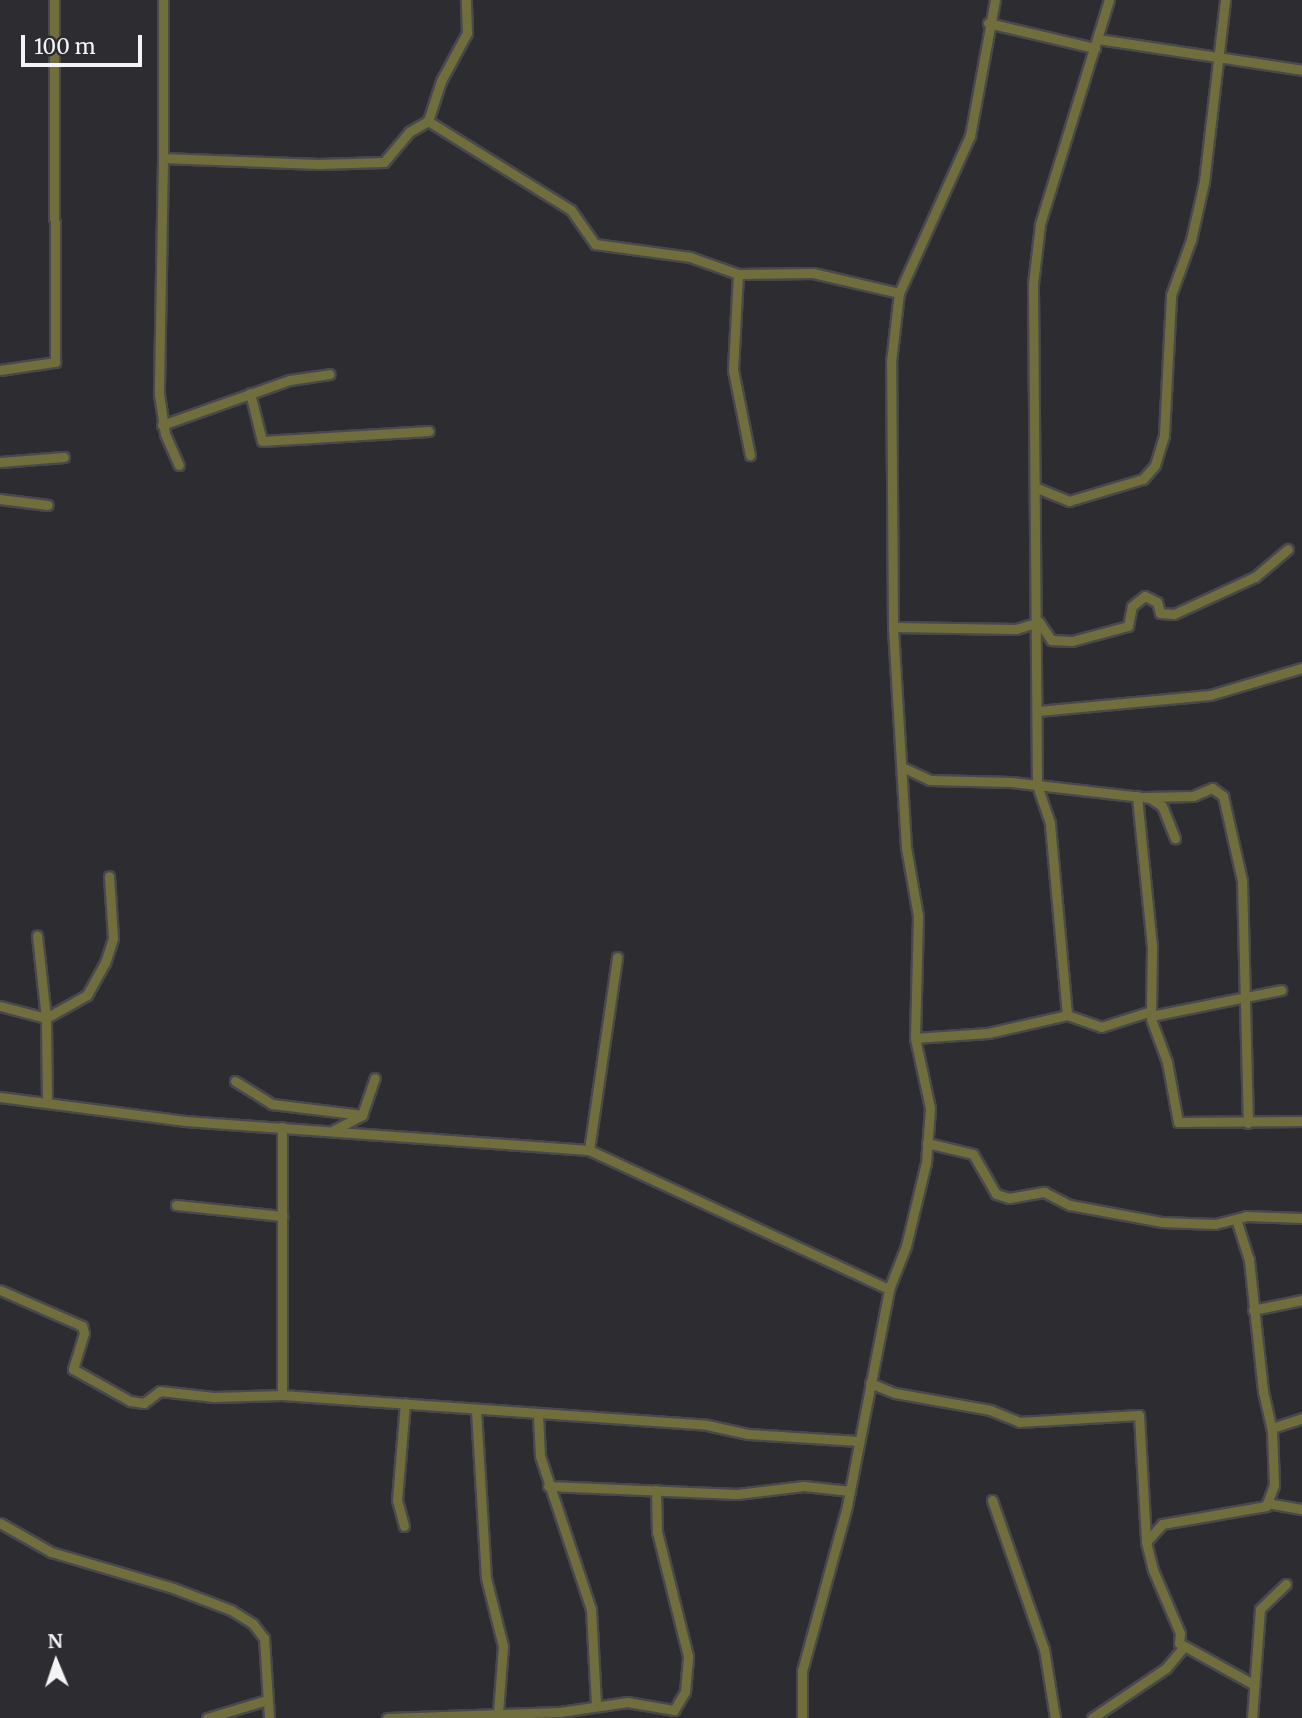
<!DOCTYPE html>
<html>
<head>
<meta charset="utf-8">
<style>
	body { margin:0 }
	#map { position:relative; width:1302px; height:1718px; overflow:hidden; background:#2c2c31; font-family:Merriweather,serif }
	div>[style] { position:absolute }
	.roads { filter:drop-shadow(2px 0 #48484d) drop-shadow(-2px 0 #48484d) drop-shadow(0 2px #48484d) drop-shadow(0 -2px #48484d) }
	.street>* { height:9px; margin:-4.5px; padding:0 4.5px; transform-origin:4.5px; border-radius:4.5px; background:#716e3e }
	span { translate:-50% -50%; white-space:nowrap; text-align:center; line-height:1.15; -webkit-text-stroke:6px #2c2c31; paint-order:stroke }
	.north { position:absolute; left:21px; top:1627px; width:70px; height:70px; -webkit-text-stroke:5px #2c2c31; paint-order:stroke; rotate:358deg; font-size:19px; font-weight:700; line-height:28px; text-align:center; color:#f4f4f7 }
	.north::after { content:''; display:block; margin:auto; width:24px; height:32px; background:#f4f4f7; clip-path:polygon(50% 0,100% 100%,50% 72%,0 100%) }
	.scale { position:absolute; left:21px; top:35px; width:121px; height:32px; box-sizing:border-box; border:4px solid #f4f4f7; border-top:0; padding-left:9px; font-size:21px; line-height:24px; white-space:nowrap; color:#f4f4f7; -webkit-text-stroke:5px #2c2c31; paint-order:stroke }
</style>
</head>
<body>
<div id="map">
	<div class="roads">
		<div class="street">
			<i style="left:163px;top:0;width:158px;rotate:90deg"></i>
			<i style="left:163px;top:158px;width:155px;rotate:2.2deg"></i>
			<i style="left:318px;top:164px;width:66px;rotate:-1.7deg"></i>
			<i style="left:384px;top:162px;width:39px;rotate:-50deg"></i>
			<i style="left:409px;top:132px;width:22px;rotate:-30deg"></i>
			<i style="left:428px;top:121px;width:42px;rotate:-72deg"></i>
			<i style="left:441px;top:81px;width:55px;rotate:-61.6deg"></i>
			<i style="left:467px;top:33px;width:33px;rotate:-92deg"></i>
			<i style="left:988px;top:23px;width:110px;rotate:13.2deg"></i>
			<i style="left:1098px;top:39px;width:206px;rotate:8.6deg"></i>
			<i style="left:428px;top:121px;width:168px;rotate:31.9deg"></i>
			<i style="left:571px;top:210px;width:42px;rotate:54.8deg"></i>
			<i style="left:595px;top:244px;width:96px;rotate:7.8deg"></i>
			<i style="left:690px;top:257px;width:51px;rotate:19.5deg"></i>
			<i style="left:738px;top:274px;width:75px;rotate:-0.8deg"></i>
			<i style="left:813px;top:273px;width:88px;rotate:13.1deg"></i>
			<i style="left:899px;top:293px;width:172px;rotate:-65.7deg"></i>
			<i style="left:970px;top:136px;width:138px;rotate:-79.6deg"></i>
			<i style="left:163px;top:158px;width:236px;rotate:91deg"></i>
			<i style="left:159px;top:394px;width:40px;rotate:81.5deg"></i>
			<i style="left:165px;top:434px;width:34px;rotate:66deg"></i>
			<i style="left:738px;top:274px;width:96px;rotate:93deg"></i>
			<i style="left:733px;top:370px;width:87px;rotate:78.7deg"></i>
			<i style="left:0;top:370px;width:56px;rotate:-8.3deg"></i>
			<i style="left:55px;top:362px;width:362px;rotate:-90.2deg"></i>
			<i style="left:250px;top:393px;width:49px;rotate:76deg"></i>
			<i style="left:262px;top:441px;width:167px;rotate:-3.4deg"></i>
			<i style="left:162px;top:425px;width:136px;rotate:-19.4deg"></i>
			<i style="left:290px;top:380px;width:40px;rotate:-8.5deg"></i>
			<i style="left:0;top:462px;width:64px;rotate:-4.5deg"></i>
			<i style="left:1037px;top:488px;width:35px;rotate:22deg"></i>
			<i style="left:1069px;top:501px;width:77px;rotate:-16.6deg"></i>
			<i style="left:1143px;top:479px;width:18px;rotate:-49deg"></i>
			<i style="left:1155px;top:465px;width:31px;rotate:-73deg"></i>
			<i style="left:1164px;top:435px;width:140px;rotate:-87.1deg"></i>
			<i style="left:1171px;top:295px;width:59px;rotate:-70deg"></i>
			<i style="left:1191px;top:240px;width:59px;rotate:-77.4deg"></i>
			<i style="left:1204px;top:182px;width:183px;rotate:-83.4deg"></i>
			<i style="left:0;top:499px;width:48px;rotate:7.1deg"></i>
			<i style="left:893px;top:627px;width:123px;rotate:0.9deg"></i>
			<i style="left:1016px;top:629px;width:24px;rotate:-17deg"></i>
			<i style="left:1039px;top:622px;width:22px;rotate:56deg"></i>
			<i style="left:1051px;top:640px;width:21px;rotate:3deg"></i>
			<i style="left:1072px;top:641px;width:58px;rotate:-15deg"></i>
			<i style="left:1128px;top:626px;width:20px;rotate:-79deg"></i>
			<i style="left:1132px;top:606px;width:16px;rotate:-38deg"></i>
			<i style="left:1145px;top:596px;width:13px;rotate:27deg"></i>
			<i style="left:1157px;top:602px;width:11px;rotate:75deg"></i>
			<i style="left:1160px;top:613px;width:14px;rotate:4deg"></i>
			<i style="left:1174px;top:614px;width:89px;rotate:-24.6deg"></i>
			<i style="left:1255px;top:577px;width:43px;rotate:-40.3deg"></i>
			<i style="left:1038px;top:711px;width:173px;rotate:-5.3deg"></i>
			<i style="left:1210px;top:695px;width:96px;rotate:-16.4deg"></i>
			<i style="left:902px;top:767px;width:31px;rotate:25deg"></i>
			<i style="left:930px;top:780px;width:81px;rotate:1.4deg"></i>
			<i style="left:1011px;top:782px;width:140px;rotate:6.6deg"></i>
			<i style="left:1150px;top:798px;width:14px;rotate:34deg"></i>
			<i style="left:1162px;top:806px;width:35px;rotate:68deg"></i>
			<i style="left:1145px;top:797px;width:48px;rotate:-1.2deg"></i>
			<i style="left:1193px;top:796px;width:21px;rotate:-23deg"></i>
			<i style="left:1212px;top:788px;width:14px;rotate:36deg"></i>
			<i style="left:1223px;top:796px;width:86px;rotate:77.3deg"></i>
			<i style="left:1242px;top:880px;width:243px;rotate:88.6deg"></i>
			<i style="left:0;top:1006px;width:48px;rotate:14.6deg"></i>
			<i style="left:46px;top:1018px;width:83px;rotate:-96.2deg"></i>
			<i style="left:1067px;top:1015px;width:36px;rotate:19deg"></i>
			<i style="left:1101px;top:1027px;width:52px;rotate:-17.7deg"></i>
			<i style="left:1151px;top:1011px;width:64px;rotate:-89.1deg"></i>
			<i style="left:1152px;top:947px;width:152px;rotate:-95.7deg"></i>
			<i style="left:1151px;top:1016px;width:133px;rotate:-11.3deg"></i>
			<i style="left:1151px;top:1019px;width:46px;rotate:69.6deg"></i>
			<i style="left:1167px;top:1062px;width:61px;rotate:79.6deg"></i>
			<i style="left:1178px;top:1122px;width:124px;rotate:-0.5deg"></i>
			<i style="left:915px;top:1038px;width:73px;rotate:-3.9deg"></i>
			<i style="left:988px;top:1033px;width:81px;rotate:-12.8deg"></i>
			<i style="left:1067px;top:1015px;width:193px;rotate:-95.1deg"></i>
			<i style="left:1050px;top:823px;width:39px;rotate:-109deg"></i>
			<i style="left:1037px;top:786px;width:502px;rotate:-90.46deg"></i>
			<i style="left:1033px;top:284px;width:60px;rotate:-83.3deg"></i>
			<i style="left:1040px;top:224px;width:234px;rotate:-72.9deg"></i>
			<i style="left:235px;top:1081px;width:44px;rotate:31.9deg"></i>
			<i style="left:272px;top:1104px;width:91px;rotate:7deg"></i>
			<i style="left:0;top:1097px;width:187px;rotate:7.4deg"></i>
			<i style="left:185px;top:1121px;width:405px;rotate:4.1deg"></i>
			<i style="left:589px;top:1150px;width:331px;rotate:24.9deg"></i>
			<i style="left:47px;top:1102px;width:84px;rotate:-90.7deg"></i>
			<i style="left:46px;top:1018px;width:47px;rotate:-29.3deg"></i>
			<i style="left:87px;top:995px;width:37px;rotate:-61deg"></i>
			<i style="left:105px;top:963px;width:26px;rotate:-72deg"></i>
			<i style="left:113px;top:938px;width:62px;rotate:-93.7deg"></i>
			<i style="left:282px;top:1127px;width:268px;rotate:90deg"></i>
			<i style="left:282px;top:1395px;width:426px;rotate:4deg"></i>
			<i style="left:707px;top:1425px;width:42px;rotate:12.4deg"></i>
			<i style="left:748px;top:1434px;width:111px;rotate:3.6deg"></i>
			<i style="left:334px;top:1130px;width:32px;rotate:-28deg"></i>
			<i style="left:362px;top:1115px;width:39px;rotate:-71deg"></i>
			<i style="left:927px;top:1143px;width:47px;rotate:13.4deg"></i>
			<i style="left:973px;top:1154px;width:46px;rotate:60.1deg"></i>
			<i style="left:996px;top:1194px;width:14px;rotate:17deg"></i>
			<i style="left:1009px;top:1198px;width:36px;rotate:-10deg"></i>
			<i style="left:1044px;top:1192px;width:29px;rotate:27deg"></i>
			<i style="left:1070px;top:1205px;width:94px;rotate:10.5deg"></i>
			<i style="left:1162px;top:1222px;width:53px;rotate:2.2deg"></i>
			<i style="left:1215px;top:1224px;width:32px;rotate:-14deg"></i>
			<i style="left:1246px;top:1216px;width:56px;rotate:2deg"></i>
			<i style="left:589px;top:1150px;width:195px;rotate:-81.7deg"></i>
			<i style="left:176px;top:1205px;width:107px;rotate:5.9deg"></i>
			<i style="left:0;top:1290px;width:90px;rotate:23.7deg"></i>
			<i style="left:82px;top:1326px;width:7px;rotate:74deg"></i>
			<i style="left:84px;top:1333px;width:38px;rotate:107deg"></i>
			<i style="left:73px;top:1369px;width:65px;rotate:29.3deg"></i>
			<i style="left:130px;top:1401px;width:14px;rotate:8deg"></i>
			<i style="left:144px;top:1403px;width:20px;rotate:-37deg"></i>
			<i style="left:160px;top:1391px;width:54px;rotate:6.3deg"></i>
			<i style="left:214px;top:1397px;width:68px;rotate:-1.7deg"></i>
			<i style="left:1253px;top:1310px;width:50px;rotate:-11.5deg"></i>
			<i style="left:870px;top:1383px;width:27px;rotate:22deg"></i>
			<i style="left:895px;top:1393px;width:97px;rotate:10.1deg"></i>
			<i style="left:990px;top:1410px;width:31px;rotate:22deg"></i>
			<i style="left:1019px;top:1422px;width:120px;rotate:-3.3deg"></i>
			<i style="left:1139px;top:1415px;width:127px;rotate:86.8deg"></i>
			<i style="left:1146px;top:1542px;width:29px;rotate:76deg"></i>
			<i style="left:1153px;top:1570px;width:69px;rotate:66.8deg"></i>
			<i style="left:1180px;top:1633px;width:10px;rotate:96deg"></i>
			<i style="left:1179px;top:1643px;width:85px;rotate:29deg"></i>
			<i style="left:476px;top:1410px;width:168px;rotate:86.6deg"></i>
			<i style="left:486px;top:1578px;width:70px;rotate:76deg"></i>
			<i style="left:503px;top:1646px;width:66px;rotate:94.3deg"></i>
			<i style="left:538px;top:1415px;width:41px;rotate:87.2deg"></i>
			<i style="left:540px;top:1456px;width:161px;rotate:71.6deg"></i>
			<i style="left:591px;top:1609px;width:95px;rotate:87deg"></i>
			<i style="left:1272px;top:1428px;width:32px;rotate:-18deg"></i>
			<i style="left:548px;top:1486px;width:189px;rotate:2.4deg"></i>
			<i style="left:737px;top:1494px;width:67px;rotate:-6.8deg"></i>
			<i style="left:804px;top:1486px;width:46px;rotate:6.2deg"></i>
			<i style="left:992px;top:1500px;width:158px;rotate:70.8deg"></i>
			<i style="left:1044px;top:1649px;width:70px;rotate:80.9deg"></i>
			<i style="left:1267px;top:1503px;width:36px;rotate:10deg"></i>
			<i style="left:0;top:1523px;width:59px;rotate:29.6deg"></i>
			<i style="left:51px;top:1552px;width:127px;rotate:16.4deg"></i>
			<i style="left:173px;top:1588px;width:62px;rotate:20.8deg"></i>
			<i style="left:231px;top:1610px;width:26px;rotate:32deg"></i>
			<i style="left:253px;top:1624px;width:18px;rotate:52deg"></i>
			<i style="left:264px;top:1638px;width:80px;rotate:86.4deg"></i>
			<i style="left:404px;top:1526px;width:27px;rotate:-105deg"></i>
			<i style="left:397px;top:1500px;width:97px;rotate:-85.3deg"></i>
			<i style="left:1146px;top:1542px;width:24px;rotate:-48deg"></i>
			<i style="left:1162px;top:1524px;width:106px;rotate:-9.8deg"></i>
			<i style="left:1266px;top:1506px;width:22px;rotate:-69deg"></i>
			<i style="left:1274px;top:1485px;width:54px;rotate:-92.1deg"></i>
			<i style="left:1272px;top:1431px;width:41px;rotate:-102.7deg"></i>
			<i style="left:1263px;top:1391px;width:132px;rotate:-96.1deg"></i>
			<i style="left:1249px;top:1260px;width:43px;rotate:-107.6deg"></i>
			<i style="left:207px;top:1718px;width:63px;rotate:-16.7deg"></i>
			<i style="left:387px;top:1718px;width:173px;rotate:-2deg"></i>
			<i style="left:560px;top:1712px;width:68px;rotate:-8.5deg"></i>
			<i style="left:627px;top:1702px;width:48px;rotate:9.7deg"></i>
			<i style="left:674px;top:1710px;width:21px;rotate:-59deg"></i>
			<i style="left:685px;top:1692px;width:36px;rotate:-85deg"></i>
			<i style="left:688px;top:1656px;width:128px;rotate:-104deg"></i>
			<i style="left:657px;top:1532px;width:42px;rotate:-91.4deg"></i>
			<i style="left:802px;top:1718px;width:47px;rotate:-90deg"></i>
			<i style="left:802px;top:1671px;width:171px;rotate:-74.7deg"></i>
			<i style="left:847px;top:1506px;width:221px;rotate:-79deg"></i>
			<i style="left:889px;top:1289px;width:46px;rotate:-68.4deg"></i>
			<i style="left:906px;top:1246px;width:85px;rotate:-76.5deg"></i>
			<i style="left:926px;top:1163px;width:55px;rotate:-85.8deg"></i>
			<i style="left:930px;top:1108px;width:72px;rotate:-102.1deg"></i>
			<i style="left:915px;top:1038px;width:122px;rotate:-88.6deg"></i>
			<i style="left:918px;top:916px;width:70px;rotate:-99.9deg"></i>
			<i style="left:906px;top:847px;width:220px;rotate:-93.4deg"></i>
			<i style="left:893px;top:627px;width:265px;rotate:-90.4deg"></i>
			<i style="left:891px;top:362px;width:69px;rotate:-83.4deg"></i>
			<i style="left:1092px;top:1718px;width:89px;rotate:-34deg"></i>
			<i style="left:1166px;top:1668px;width:26px;rotate:-50deg"></i>
			<i style="left:1252px;top:1718px;width:109px;rotate:-85.8deg"></i>
			<i style="left:1260px;top:1609px;width:36px;rotate:-44deg"></i>
		</div>
	</div>
	<div class="north">N</div>
	<div class="scale">100 m</div>
</div>
</body>
</html>
